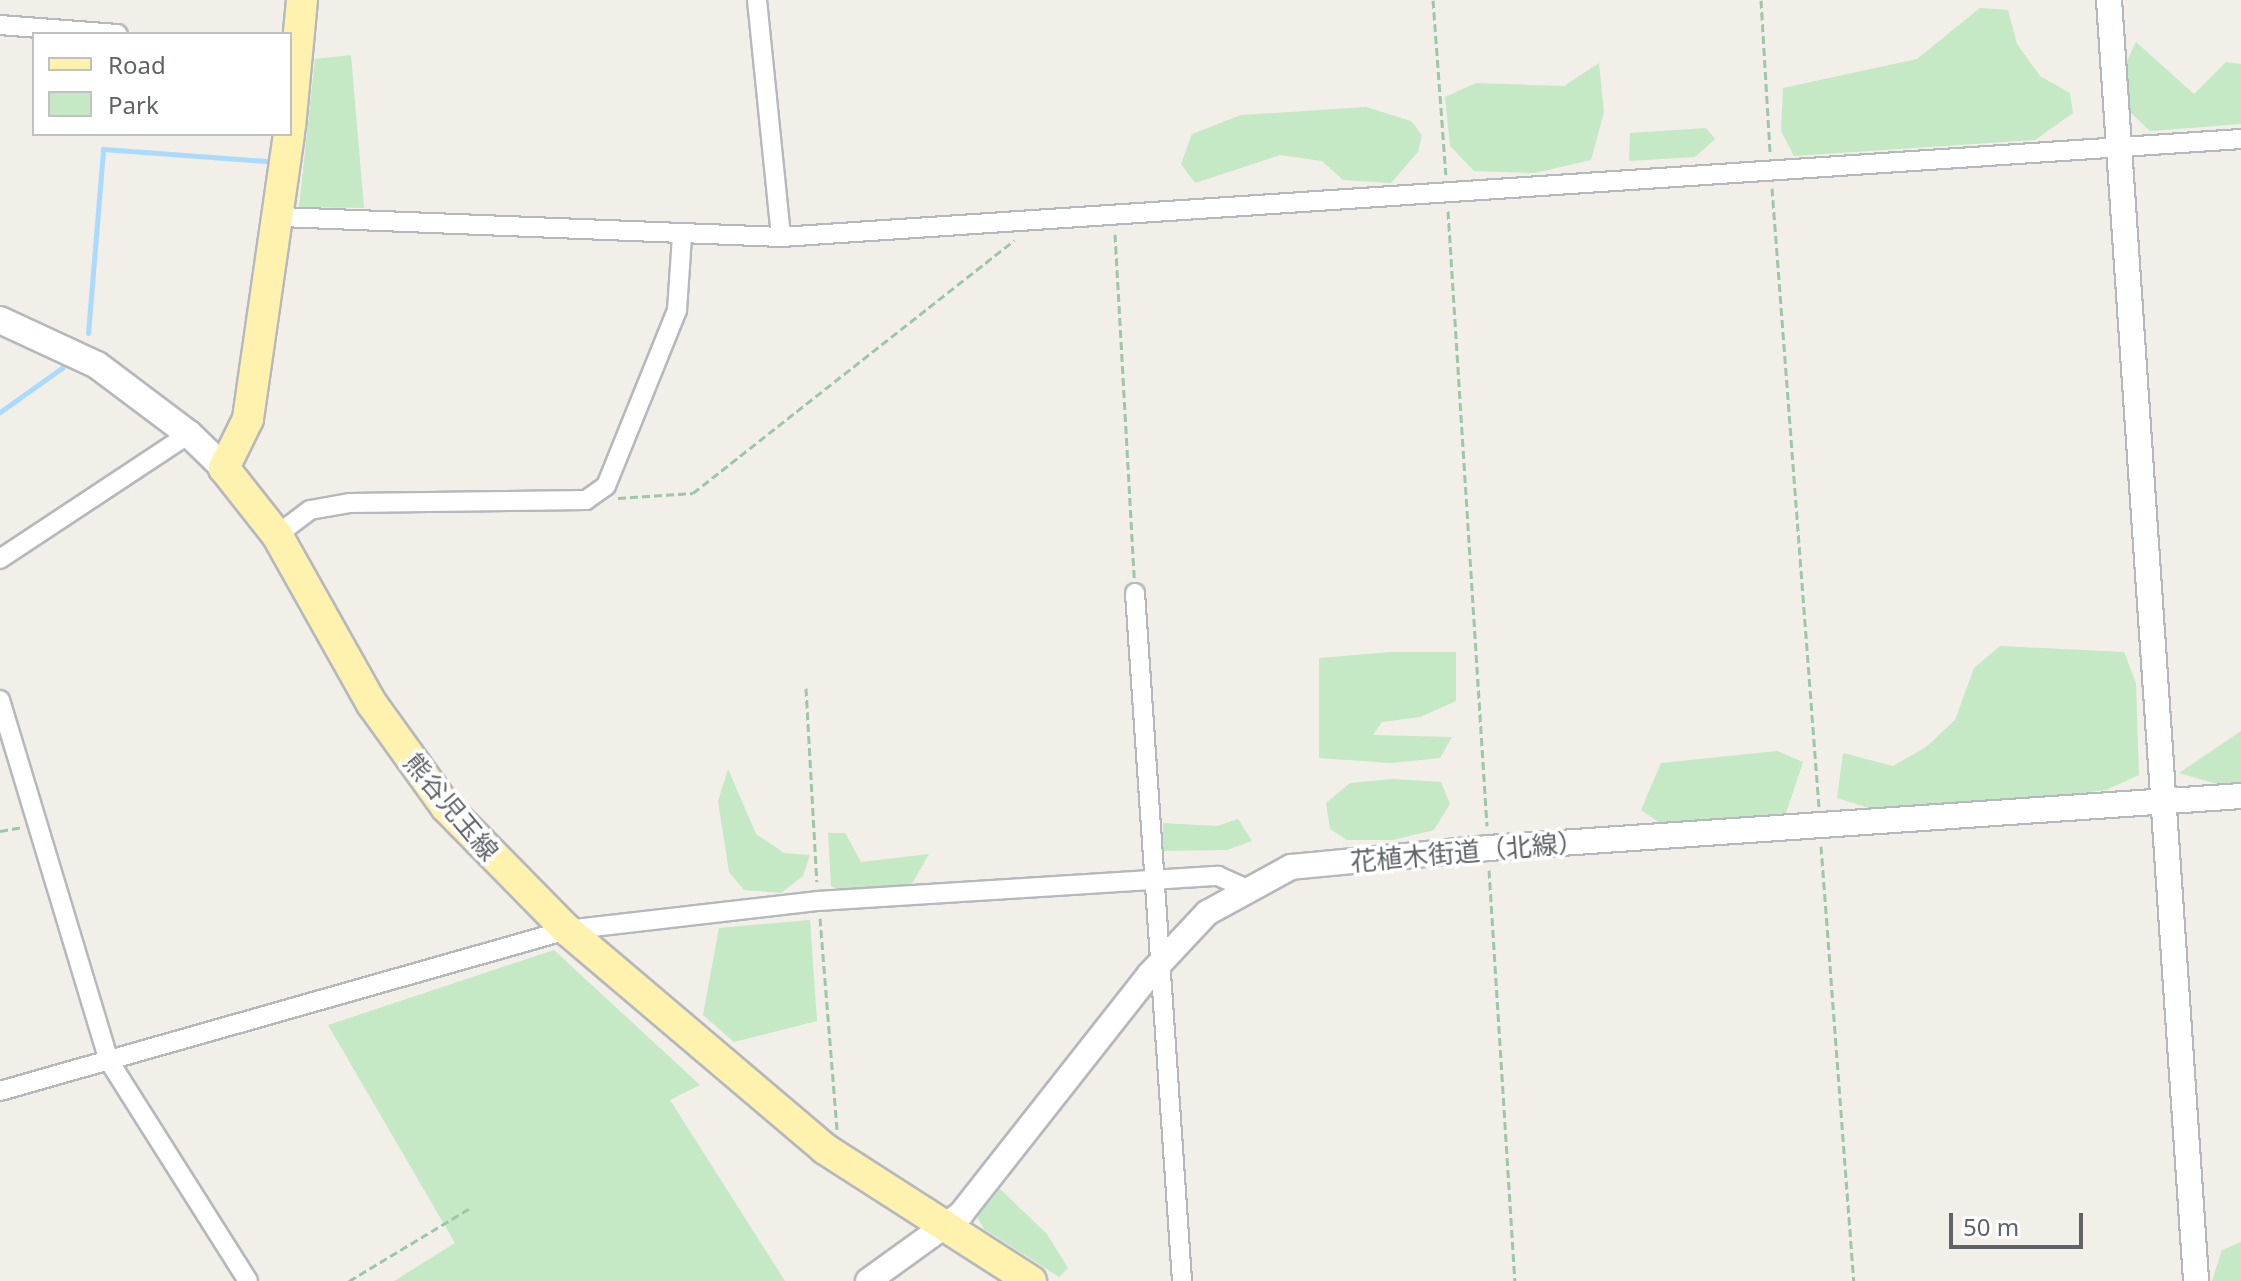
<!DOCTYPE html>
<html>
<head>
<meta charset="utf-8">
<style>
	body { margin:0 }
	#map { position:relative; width:2241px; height:1281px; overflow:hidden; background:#f1efe8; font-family:"Noto Sans","Noto Sans JP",sans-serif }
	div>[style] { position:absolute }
	.green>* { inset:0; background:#c5e8c5 }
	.stream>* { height:5px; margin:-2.5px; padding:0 2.5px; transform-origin:2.5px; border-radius:2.5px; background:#aadaff }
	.path>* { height:3px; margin-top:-1.5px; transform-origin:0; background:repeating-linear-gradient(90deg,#9cc7a9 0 8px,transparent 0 12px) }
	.roads { filter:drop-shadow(2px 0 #b5b8bc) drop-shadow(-2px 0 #b5b8bc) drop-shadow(0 2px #b5b8bc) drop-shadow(0 -2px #b5b8bc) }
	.minor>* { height:18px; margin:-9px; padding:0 9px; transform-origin:9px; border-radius:9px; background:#fff }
	.tertiary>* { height:24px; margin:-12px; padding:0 12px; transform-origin:12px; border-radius:12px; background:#fff }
	.secondary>* { height:26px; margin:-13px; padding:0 13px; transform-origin:13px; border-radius:13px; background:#fff }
	.primary>* { height:30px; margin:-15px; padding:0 15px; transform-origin:15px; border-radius:15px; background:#fff2af }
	span { translate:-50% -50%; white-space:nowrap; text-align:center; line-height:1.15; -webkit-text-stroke:7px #fff; paint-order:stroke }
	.street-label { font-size:26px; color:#5f6368 }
	.legend { position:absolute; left:32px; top:32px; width:260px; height:104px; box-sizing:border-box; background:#fff; border:2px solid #bfc1c3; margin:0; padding:10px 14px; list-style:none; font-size:24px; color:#5f6368 }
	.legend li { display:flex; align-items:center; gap:16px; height:40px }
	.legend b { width:40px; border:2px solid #bfc1c3 }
	.scale { position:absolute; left:1949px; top:1213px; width:134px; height:36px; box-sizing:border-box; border:4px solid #5f6368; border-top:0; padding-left:10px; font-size:24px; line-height:28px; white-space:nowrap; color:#5f6368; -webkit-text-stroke:6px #fff; paint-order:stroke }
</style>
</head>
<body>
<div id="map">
	<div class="green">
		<i style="clip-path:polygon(1980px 8px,2008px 10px,2017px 44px,2040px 76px,2070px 93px,2073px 113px,2035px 140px,1794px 156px,1781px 131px,1783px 88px,1917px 59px)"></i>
		<i style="clip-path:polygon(2136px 42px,2194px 94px,2226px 62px,2241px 64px,2241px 124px,2150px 131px,2126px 108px,2125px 65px)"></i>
		<i style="clip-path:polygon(351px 55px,364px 208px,299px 207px,315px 59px)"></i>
		<i style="clip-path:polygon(1599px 63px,1604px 112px,1591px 160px,1535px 173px,1474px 171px,1450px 146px,1445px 97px,1476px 83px,1564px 86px)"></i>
		<i style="clip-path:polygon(1366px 107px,1411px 121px,1422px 135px,1418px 152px,1391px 183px,1343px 180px,1322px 161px,1280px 155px,1195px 183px,1181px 164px,1192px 134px,1241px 115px)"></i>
		<i style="clip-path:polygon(1706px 128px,1715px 139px,1695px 157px,1629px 161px,1630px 133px)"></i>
		<i style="clip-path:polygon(2000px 646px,2124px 652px,2136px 683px,2139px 775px,2106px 790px,2000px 803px,1875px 810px,1837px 798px,1843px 753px,1893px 766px,1926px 747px,1955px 720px,1974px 668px)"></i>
		<i style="clip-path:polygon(1390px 652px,1456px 652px,1456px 701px,1420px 717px,1382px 722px,1373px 735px,1452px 737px,1440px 758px,1391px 763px,1319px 758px,1319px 658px)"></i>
		<i style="clip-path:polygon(2241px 731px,2241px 782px,2217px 784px,2179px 773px)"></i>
		<i style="clip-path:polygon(1777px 751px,1803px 762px,1786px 813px,1663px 825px,1641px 810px,1661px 763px)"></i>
		<i style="clip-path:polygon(728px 769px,756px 834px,784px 853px,810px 855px,803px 876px,781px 893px,744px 890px,729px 872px,718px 801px)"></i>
		<i style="clip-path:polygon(1392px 779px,1441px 782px,1450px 804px,1434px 830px,1393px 840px,1347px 840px,1330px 829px,1326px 803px,1350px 783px)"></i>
		<i style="clip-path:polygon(1238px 819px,1252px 841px,1227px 850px,1163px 851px,1163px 823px,1217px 826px)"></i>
		<i style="clip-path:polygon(828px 833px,845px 833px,861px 862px,929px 854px,910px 887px,846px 892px,831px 886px)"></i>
		<i style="clip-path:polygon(810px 920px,817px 1021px,734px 1042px,703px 1015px,719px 928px)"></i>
		<i style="clip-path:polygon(554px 950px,700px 1085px,670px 1100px,785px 1281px,394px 1281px,455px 1243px,328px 1025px)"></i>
		<i style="clip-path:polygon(1000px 1189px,1047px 1234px,1068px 1268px,1059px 1277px,984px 1229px,977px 1217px)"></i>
		<i style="clip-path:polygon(2241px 1242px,2241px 1281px,2212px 1281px,2222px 1250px)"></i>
	</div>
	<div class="stream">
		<i style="left:88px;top:333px;width:185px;rotate:-85.3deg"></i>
		<i style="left:103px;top:149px;width:164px;rotate:4.2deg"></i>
		<i style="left:0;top:412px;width:77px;rotate:-35.5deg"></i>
	</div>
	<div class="path">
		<i style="left:1433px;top:0;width:175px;rotate:85.8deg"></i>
		<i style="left:1761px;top:0;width:152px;rotate:86.6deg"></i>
		<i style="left:1772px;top:188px;width:621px;rotate:85.66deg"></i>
		<i style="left:1448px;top:211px;width:616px;rotate:86.37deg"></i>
		<i style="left:1115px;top:234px;width:345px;rotate:86.8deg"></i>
		<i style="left:618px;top:498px;width:75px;rotate:-3.8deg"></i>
		<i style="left:693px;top:493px;width:409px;rotate:-38.2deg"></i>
		<i style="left:806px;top:688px;width:194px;rotate:86.8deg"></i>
		<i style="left:0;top:831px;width:22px;rotate:-10deg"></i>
		<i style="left:1821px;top:846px;width:436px;rotate:85.7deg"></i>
		<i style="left:1489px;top:870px;width:412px;rotate:86.4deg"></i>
		<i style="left:820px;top:918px;width:212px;rotate:85.4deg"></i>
		<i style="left:349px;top:1281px;width:141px;rotate:-31.1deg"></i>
	</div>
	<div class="roads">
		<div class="minor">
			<i style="left:757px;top:0;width:238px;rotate:84.2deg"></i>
			<i style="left:0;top:25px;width:118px;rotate:4.4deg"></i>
			<i style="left:281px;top:217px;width:500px;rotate:2.29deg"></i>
			<i style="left:781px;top:237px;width:1463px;rotate:-3.84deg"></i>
			<i style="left:277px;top:535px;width:41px;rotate:-37.1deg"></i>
			<i style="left:310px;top:510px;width:41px;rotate:-9.9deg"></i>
			<i style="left:350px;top:503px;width:236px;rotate:-0.7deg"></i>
			<i style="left:586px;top:500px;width:24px;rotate:-35deg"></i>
			<i style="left:606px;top:486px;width:190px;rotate:-68deg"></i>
			<i style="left:677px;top:310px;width:74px;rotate:-86.1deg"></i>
			<i style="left:0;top:559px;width:227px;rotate:-33.5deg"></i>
			<i style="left:1135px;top:593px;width:690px;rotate:86.09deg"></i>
			<i style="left:0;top:700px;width:377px;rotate:73.2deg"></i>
			<i style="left:109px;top:1061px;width:260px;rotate:57.7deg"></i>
			<i style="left:0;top:1091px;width:589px;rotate:-15.85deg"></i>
			<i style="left:567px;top:930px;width:253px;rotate:-6.6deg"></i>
			<i style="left:818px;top:901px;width:401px;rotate:-3.6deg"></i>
			<i style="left:1218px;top:876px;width:32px;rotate:24deg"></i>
		</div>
		<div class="tertiary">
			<i style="left:2109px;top:0;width:1284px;rotate:86.11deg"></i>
			<i style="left:868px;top:1281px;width:115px;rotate:-35.8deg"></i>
			<i style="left:961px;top:1214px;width:304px;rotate:-51.8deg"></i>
			<i style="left:1149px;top:975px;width:85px;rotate:-46.9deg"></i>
			<i style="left:1207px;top:913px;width:96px;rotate:-28.7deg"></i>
			<i style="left:1291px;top:867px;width:198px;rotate:-5.5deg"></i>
			<i style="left:1488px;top:848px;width:755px;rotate:-3.95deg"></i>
		</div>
		<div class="secondary">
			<i style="left:0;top:320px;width:107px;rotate:24.9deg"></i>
			<i style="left:97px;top:365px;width:115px;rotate:36.9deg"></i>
			<i style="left:189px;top:434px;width:49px;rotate:44.2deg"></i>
		</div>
		<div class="primary">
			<i style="left:290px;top:127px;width:128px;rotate:-84.6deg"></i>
			<i style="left:289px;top:134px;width:288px;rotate:98.2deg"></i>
			<i style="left:248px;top:419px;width:55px;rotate:116.1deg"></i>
			<i style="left:224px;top:468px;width:85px;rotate:51.7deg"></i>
			<i style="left:277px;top:535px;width:194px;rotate:60.7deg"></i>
			<i style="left:372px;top:704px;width:127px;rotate:54.3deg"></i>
			<i style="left:446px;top:807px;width:173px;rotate:45.5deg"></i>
			<i style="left:567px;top:930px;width:338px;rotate:40.3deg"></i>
			<i style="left:825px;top:1149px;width:245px;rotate:32.7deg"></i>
		</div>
	</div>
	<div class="street-label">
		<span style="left:451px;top:807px;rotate:50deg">熊谷児玉線</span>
		<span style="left:1467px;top:852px;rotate:-5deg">花植木街道（北線）</span>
	</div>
	<ul class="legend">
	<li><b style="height:10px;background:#fff2af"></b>Road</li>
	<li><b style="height:22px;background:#c5e8c5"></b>Park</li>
	</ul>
	<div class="scale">50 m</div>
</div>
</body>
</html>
